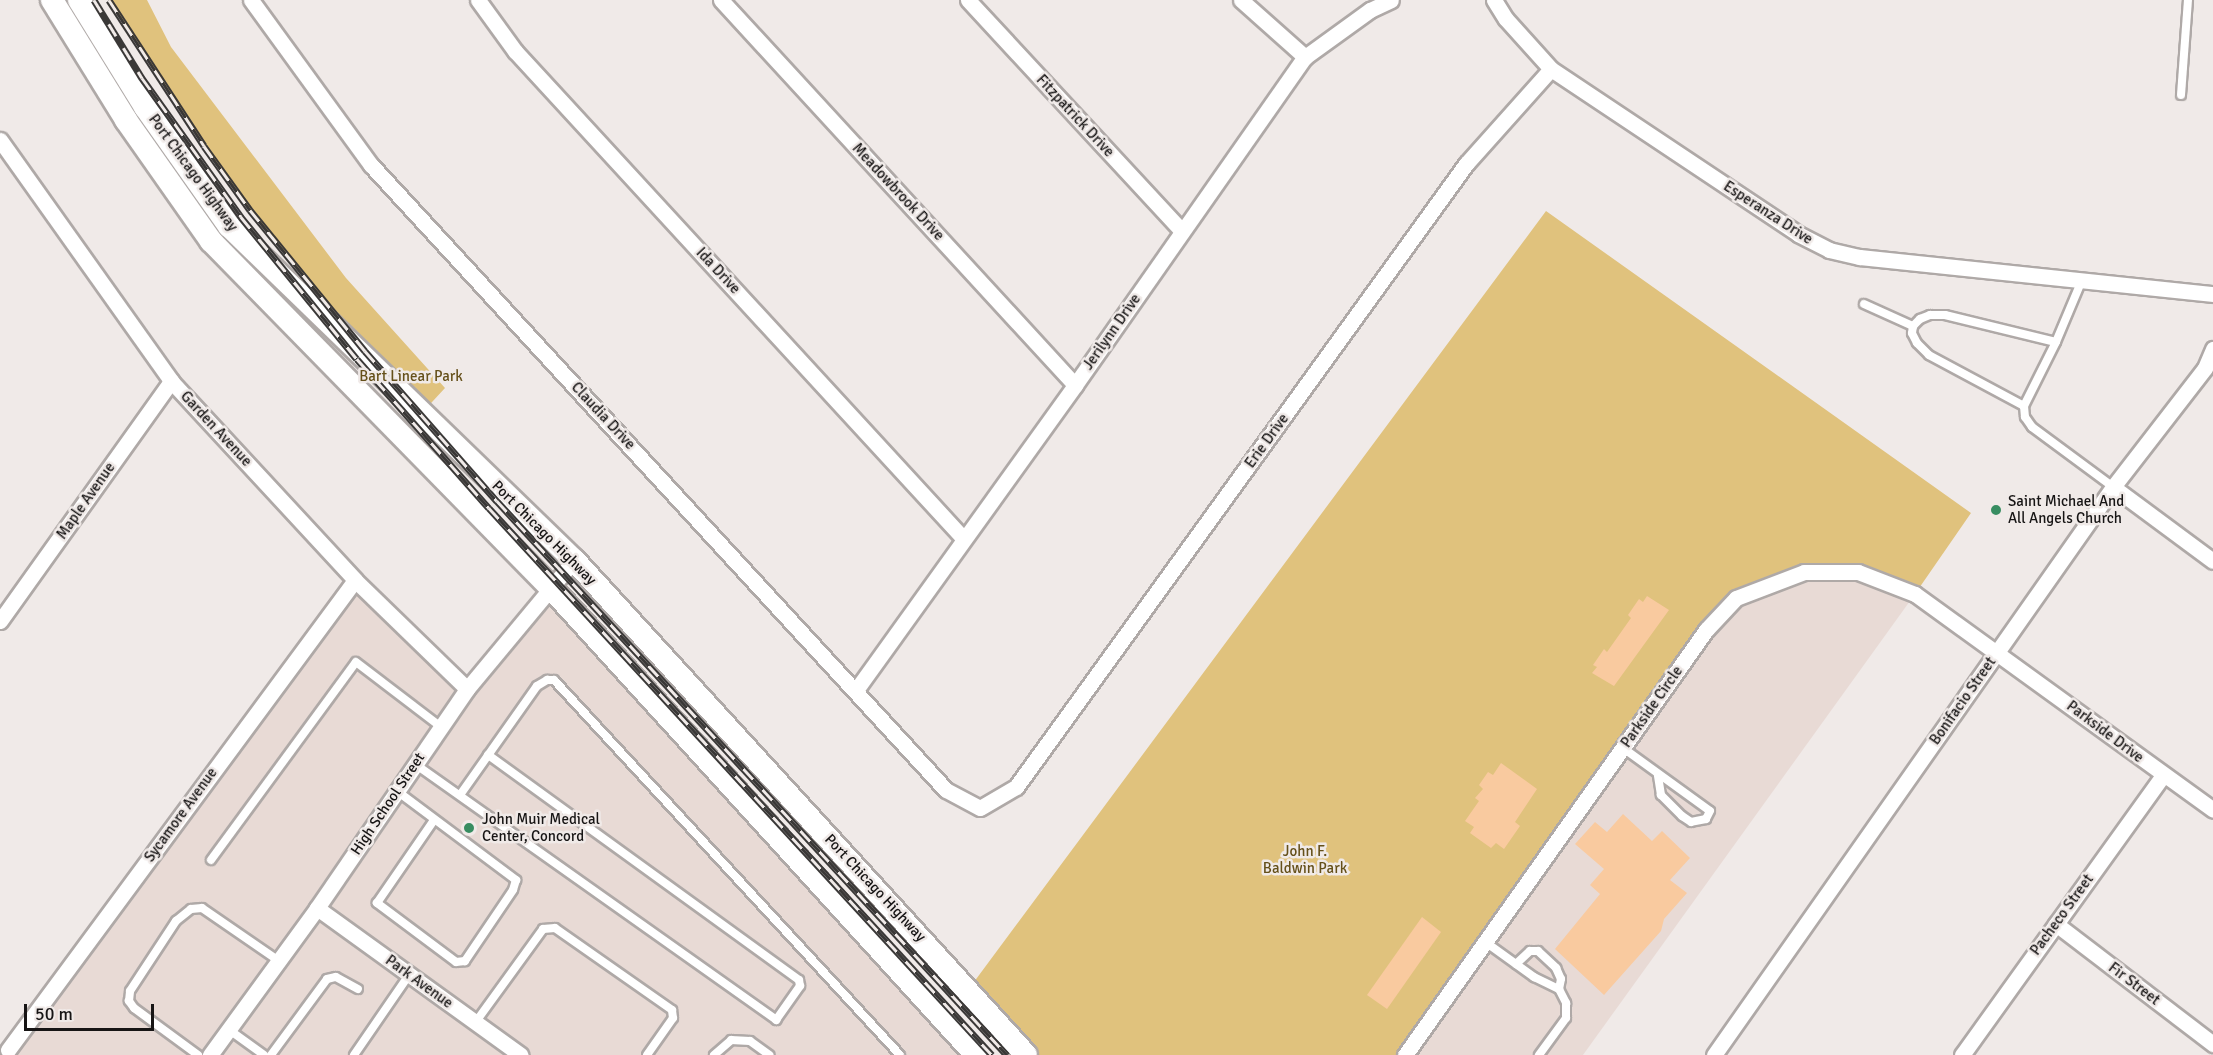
<!DOCTYPE html>
<html>
<head>
<meta charset="utf-8">
<style>
	body { margin:0 }
	#map { position:relative; width:2213px; height:1055px; overflow:hidden; background:#f0eae8; font-family:Signika,sans-serif }
	div>[style] { position:absolute }
	.built>* { inset:0; background:#e8dad5 }
	.green>* { inset:0; background:#e0c27d }
	.building>* { inset:0; background:#f9ca9f }
	.roads { filter:drop-shadow(2px 0 #afa9a7) drop-shadow(-2px 0 #afa9a7) drop-shadow(0 2px #afa9a7) drop-shadow(0 -2px #afa9a7) }
	.service>* { height:8px; margin:-4px; padding:0 4px; transform-origin:4px; border-radius:4px; background:#fff }
	.minor>* { height:15px; margin:-7.5px; padding:0 7.5px; transform-origin:7.5px; border-radius:7.5px; background:#fff }
	.primary>* { height:22px; margin:-11px; padding:0 11px; transform-origin:11px; border-radius:11px; background:#fff }
	.rail>* { height:7px; margin-top:-3.5px; transform-origin:0; background:repeating-linear-gradient(90deg,#f0eae8 0 14px,#3a3837 0 28px); box-sizing:border-box; border-block:2px solid #3a3837 }
	.dots>* { width:16px; height:16px; translate:-50% -50%; box-sizing:border-box; border:3px solid #f0eae8; border-radius:50% }
	span { translate:-50% -50%; white-space:nowrap; text-align:center; line-height:1.15; -webkit-text-stroke:5px #f0eae8; paint-order:stroke }
	.street-label { font-size:15px; color:#171515 }
	.park-label { font-size:15px; color:#65501a }
	.poi-label { font-size:15px; color:#171515 }
	.left { translate:0 -50%; text-align:left }
	.scale { position:absolute; left:24px; top:1004px; width:130px; height:27px; box-sizing:border-box; border:3px solid #171515; border-top:0; padding-left:8px; font-size:18px; line-height:21px; white-space:nowrap; color:#171515; -webkit-text-stroke:4px #f0eae8; paint-order:stroke }
</style>
</head>
<body>
<div id="map">
	<div class="built">
		<i style="clip-path:polygon(1804px 572px,1858px 572px,1915px 594px,1583px 1055px,1405px 1055px,1736px 598px)"></i>
		<i style="clip-path:polygon(355px 580px,467px 689px,551px 588px,974px 1055px,0 1055px,0 1044px,8px 1049px)"></i>
	</div>
	<div class="green">
		<i style="clip-path:polygon(109px 0,147px 0,171px 47px,346px 278px,445px 388px,420px 415px,250px 210px,204px 146px)"></i>
		<i style="clip-path:polygon(1546px 211px,1971px 513px,1915px 594px,1858px 572px,1804px 572px,1736px 598px,1405px 1055px,1026px 1055px,968px 990px)"></i>
	</div>
	<div class="building">
		<i style="clip-path:polygon(1647px 596px,1669px 610px,1614px 686px,1592px 673px,1597px 667px,1593px 665px,1604px 649px,1607px 652px,1631px 618px,1628px 615px,1639px 599px,1643px 602px)"></i>
		<i style="clip-path:polygon(1501px 763px,1537px 789px,1515px 822px,1520px 826px,1504px 849px,1496px 843px,1491px 848px,1470px 833px,1474px 827px,1465px 821px,1479px 801px,1475px 798px,1483px 789px,1479px 785px,1488px 772px,1493px 775px)"></i>
		<i style="clip-path:polygon(1623px 814px,1652px 841px,1662px 831px,1690px 858px,1670px 880px,1687px 893px,1664px 919px,1661px 931px,1604px 995px,1555px 949px,1600px 894px,1590px 885px,1604px 869px,1575px 844px,1595px 822px,1607px 832px)"></i>
		<i style="clip-path:polygon(1422px 917px,1441px 932px,1387px 1009px,1367px 995px)"></i>
	</div>
	<div class="roads">
		<div class="service">
			<i style="left:2181px;top:95px;width:95px;rotate:-85.8deg"></i>
			<i style="left:2082px;top:280px;width:67px;rotate:112.8deg"></i>
			<i style="left:2056px;top:342px;width:72px;rotate:116.6deg"></i>
			<i style="left:2024px;top:406px;width:11px;rotate:85deg"></i>
			<i style="left:2025px;top:417px;width:12px;rotate:55deg"></i>
			<i style="left:2032px;top:427px;width:101px;rotate:36.5deg"></i>
			<i style="left:1864px;top:304px;width:54px;rotate:24.2deg"></i>
			<i style="left:2024px;top:406px;width:108px;rotate:-151.8deg"></i>
			<i style="left:1929px;top:355px;width:17px;rotate:-135deg"></i>
			<i style="left:1917px;top:343px;width:11px;rotate:-117deg"></i>
			<i style="left:1912px;top:333px;width:7px;rotate:-82deg"></i>
			<i style="left:1913px;top:326px;width:10px;rotate:-45deg"></i>
			<i style="left:1920px;top:319px;width:11px;rotate:-22deg"></i>
			<i style="left:1930px;top:315px;width:15px"></i>
			<i style="left:1945px;top:315px;width:114px;rotate:13.7deg"></i>
			<i style="left:1623px;top:748px;width:107px;rotate:35.9deg"></i>
			<i style="left:1710px;top:811px;width:9px;rotate:117deg"></i>
			<i style="left:1706px;top:819px;width:15px;rotate:169deg"></i>
			<i style="left:1691px;top:822px;width:11px;rotate:-146deg"></i>
			<i style="left:1682px;top:816px;width:30px;rotate:-135deg"></i>
			<i style="left:1661px;top:795px;width:20px;rotate:-99deg"></i>
			<i style="left:415px;top:764px;width:443px;rotate:35.3deg"></i>
			<i style="left:776px;top:1020px;width:42px;rotate:-54.8deg"></i>
			<i style="left:800px;top:986px;width:6px;rotate:-99deg"></i>
			<i style="left:799px;top:980px;width:384px;rotate:-144.1deg"></i>
			<i style="left:397px;top:791px;width:149px;rotate:36.8deg"></i>
			<i style="left:516px;top:880px;width:10px;rotate:107deg"></i>
			<i style="left:513px;top:890px;width:86px;rotate:124.1deg"></i>
			<i style="left:465px;top:961px;width:9px;rotate:174deg"></i>
			<i style="left:456px;top:962px;width:99px;rotate:-143.2deg"></i>
			<i style="left:377px;top:903px;width:101px;rotate:-55.5deg"></i>
			<i style="left:460px;top:795px;width:133px;rotate:-54.8deg"></i>
			<i style="left:537px;top:686px;width:12px;rotate:-31deg"></i>
			<i style="left:547px;top:680px;width:7px"></i>
			<i style="left:554px;top:680px;width:510px;rotate:47.3deg"></i>
			<i style="left:211px;top:860px;width:245px;rotate:-53.8deg"></i>
			<i style="left:356px;top:662px;width:107px;rotate:37.4deg"></i>
			<i style="left:1484px;top:941px;width:62px;rotate:35.8deg"></i>
			<i style="left:1534px;top:977px;width:28px;rotate:26deg"></i>
			<i style="left:1559px;top:989px;width:16px;rotate:63deg"></i>
			<i style="left:1566px;top:1003px;width:15px;rotate:90deg"></i>
			<i style="left:1566px;top:1018px;width:46px;rotate:126.1deg"></i>
			<i style="left:1516px;top:964px;width:19px;rotate:-43deg"></i>
			<i style="left:1530px;top:951px;width:8px"></i>
			<i style="left:1538px;top:951px;width:25px;rotate:43deg"></i>
			<i style="left:1556px;top:968px;width:12px;rotate:66deg"></i>
			<i style="left:1561px;top:979px;width:10px;rotate:101deg"></i>
			<i style="left:475px;top:1023px;width:116px;rotate:-54.1deg"></i>
			<i style="left:543px;top:929px;width:12px;rotate:-5deg"></i>
			<i style="left:555px;top:928px;width:143px;rotate:35deg"></i>
			<i style="left:672px;top:1010px;width:8px;rotate:83deg"></i>
			<i style="left:673px;top:1018px;width:45px;rotate:125.1deg"></i>
			<i style="left:228px;top:1029px;width:44px;rotate:35.8deg"></i>
			<i style="left:198px;top:1055px;width:79px;rotate:-143.7deg"></i>
			<i style="left:134px;top:1008px;width:9px;rotate:-126deg"></i>
			<i style="left:129px;top:1001px;width:10px;rotate:-84deg"></i>
			<i style="left:130px;top:991px;width:84px;rotate:-56.7deg"></i>
			<i style="left:176px;top:921px;width:19px;rotate:-39deg"></i>
			<i style="left:191px;top:909px;width:11px;rotate:-5deg"></i>
			<i style="left:202px;top:908px;width:93px;rotate:34.5deg"></i>
			<i style="left:271px;top:1055px;width:94px;rotate:-53.6deg"></i>
			<i style="left:327px;top:979px;width:9px;rotate:-13deg"></i>
			<i style="left:336px;top:977px;width:25px;rotate:29deg"></i>
			<i style="left:354px;top:1055px;width:97px;rotate:-55.5deg"></i>
			<i style="left:714px;top:1055px;width:23px;rotate:-41deg"></i>
			<i style="left:731px;top:1040px;width:19px;rotate:3deg"></i>
			<i style="left:750px;top:1041px;width:24px;rotate:36deg"></i>
		</div>
		<div class="minor">
			<i style="left:251px;top:0;width:204px;rotate:54deg"></i>
			<i style="left:371px;top:165px;width:849px;rotate:47.39deg"></i>
			<i style="left:946px;top:790px;width:38px;rotate:28deg"></i>
			<i style="left:980px;top:808px;width:42px;rotate:-30.3deg"></i>
			<i style="left:1016px;top:787px;width:769px;rotate:-54.16deg"></i>
			<i style="left:1466px;top:164px;width:127px;rotate:-48.2deg"></i>
			<i style="left:478px;top:0;width:63px;rotate:54deg"></i>
			<i style="left:515px;top:51px;width:662px;rotate:47.39deg"></i>
			<i style="left:721px;top:0;width:523px;rotate:47.4deg"></i>
			<i style="left:968px;top:0;width:315px;rotate:47.2deg"></i>
			<i style="left:1241px;top:0;width:86px;rotate:41.7deg"></i>
			<i style="left:1494px;top:0;width:22px;rotate:58deg"></i>
			<i style="left:1506px;top:19px;width:67px;rotate:48deg"></i>
			<i style="left:1551px;top:69px;width:297px;rotate:33.7deg"></i>
			<i style="left:1798px;top:234px;width:35px;rotate:27deg"></i>
			<i style="left:1829px;top:250px;width:32px;rotate:13deg"></i>
			<i style="left:1860px;top:257px;width:355px;rotate:6deg"></i>
			<i style="left:0;top:140px;width:296px;rotate:54.6deg"></i>
			<i style="left:171px;top:381px;width:271px;rotate:47.2deg"></i>
			<i style="left:355px;top:580px;width:156px;rotate:44.2deg"></i>
			<i style="left:2113px;top:487px;width:124px;rotate:36.5deg"></i>
			<i style="left:0;top:621px;width:295px;rotate:-54.5deg"></i>
			<i style="left:856px;top:690px;width:375px;rotate:-54.3deg"></i>
			<i style="left:1075px;top:385px;width:401px;rotate:-55deg"></i>
			<i style="left:1305px;top:57px;width:80px;rotate:-35.9deg"></i>
			<i style="left:1370px;top:10px;width:23px;rotate:-25deg"></i>
			<i style="left:317px;top:908px;width:251px;rotate:35.8deg"></i>
			<i style="left:2056px;top:924px;width:198px;rotate:37.4deg"></i>
			<i style="left:8px;top:1050px;width:584px;rotate:-53.56deg"></i>
			<i style="left:210px;top:1055px;width:182px;rotate:-53.9deg"></i>
			<i style="left:317px;top:908px;width:265px;rotate:-55.6deg"></i>
			<i style="left:467px;top:689px;width:168px;rotate:-50.3deg"></i>
			<i style="left:1405px;top:1055px;width:521px;rotate:-54.69deg"></i>
			<i style="left:1706px;top:630px;width:44px;rotate:-46.8deg"></i>
			<i style="left:1736px;top:598px;width:73px;rotate:-20.9deg"></i>
			<i style="left:1804px;top:572px;width:54px"></i>
			<i style="left:1858px;top:572px;width:61px;rotate:21.1deg"></i>
			<i style="left:1915px;top:594px;width:368px;rotate:35.9deg"></i>
			<i style="left:1714px;top:1055px;width:694px;rotate:-54.91deg"></i>
			<i style="left:2113px;top:487px;width:150px;rotate:-52.3deg"></i>
			<i style="left:2205px;top:368px;width:21px;rotate:-67deg"></i>
			<i style="left:1962px;top:1055px;width:345px;rotate:-54.3deg"></i>
		</div>
		<div class="primary">
			<i style="left:52px;top:0;width:141px;rotate:58.3deg"></i>
			<i style="left:126px;top:120px;width:148px;rotate:54.9deg"></i>
			<i style="left:211px;top:241px;width:486px;rotate:45.6deg"></i>
			<i style="left:551px;top:588px;width:631px;rotate:47.7deg"></i>
			<i style="left:79px;top:0;width:126px;rotate:58.3deg"></i>
			<i style="left:145px;top:107px;width:146px;rotate:54.8deg"></i>
			<i style="left:229px;top:226px;width:480px;rotate:44.1deg"></i>
			<i style="left:574px;top:560px;width:670px;rotate:47.6deg"></i>
		</div>
	</div>
	<div class="rail">
		<i style="left:94px;top:0;width:92px;rotate:58.4deg"></i>
		<i style="left:142px;top:78px;width:171px;rotate:54.5deg"></i>
		<i style="left:241px;top:217px;width:183px;rotate:50.8deg"></i>
		<i style="left:357px;top:359px;width:199px;rotate:48.5deg"></i>
		<i style="left:489px;top:508px;width:743px;rotate:47.4deg"></i>
		<i style="left:109px;top:0;width:174px;rotate:56.9deg"></i>
		<i style="left:204px;top:146px;width:79px;rotate:54.3deg"></i>
		<i style="left:250px;top:210px;width:182px;rotate:50.8deg"></i>
		<i style="left:365px;top:351px;width:200px;rotate:48.7deg"></i>
		<i style="left:497px;top:501px;width:753px;rotate:47.37deg"></i>
	</div>
	<div class="dots">
		<i style="left:1996px;top:510px;background:#388d61"></i>
		<i style="left:469px;top:828px;background:#388d61"></i>
	</div>
	<div class="street-label">
		<span style="left:1075px;top:116px;rotate:47deg">Fitzpatrick Drive</span>
		<span style="left:193px;top:173px;rotate:54deg">Port Chicago Highway</span>
		<span style="left:898px;top:192px;rotate:47deg">Meadowbrook Drive</span>
		<span style="left:1768px;top:213px;rotate:33deg">Esperanza Drive</span>
		<span style="left:718px;top:271px;rotate:47deg">Ida Drive</span>
		<span style="left:1112px;top:332px;rotate:-55deg">Jerilynn Drive</span>
		<span style="left:603px;top:416px;rotate:47deg">Claudia Drive</span>
		<span style="left:216px;top:429px;rotate:47deg">Garden Avenue</span>
		<span style="left:1267px;top:441px;rotate:-54deg">Erie Drive</span>
		<span style="left:86px;top:501px;rotate:-55deg">Maple Avenue</span>
		<span style="left:544px;top:533px;rotate:45deg">Port Chicago Highway</span>
		<span style="left:1963px;top:701px;rotate:-55deg">Bonifacio Street</span>
		<span style="left:1652px;top:707px;rotate:-55deg">Parkside Circle</span>
		<span style="left:2105px;top:732px;rotate:37deg">Parkside Drive</span>
		<span style="left:388px;top:804px;rotate:-56deg">High School Street</span>
		<span style="left:181px;top:815px;rotate:-54deg">Sycamore Avenue</span>
		<span style="left:875px;top:888px;rotate:47deg">Port Chicago Highway</span>
		<span style="left:2062px;top:915px;rotate:-54deg">Pacheco Street</span>
		<span style="left:419px;top:982px;rotate:36deg">Park Avenue</span>
		<span style="left:2134px;top:984px;rotate:37deg">Fir Street</span>
	</div>
	<div class="park-label">
		<span style="left:411px;top:377px">Bart Linear Park</span>
		<span style="left:1305px;top:860px">John F.<br>Baldwin Park</span>
	</div>
	<div class="poi-label">
		<span class="left" style="left:2008px;top:510px">Saint Michael And<br>All Angels Church</span>
		<span class="left" style="left:482px;top:828px">John Muir Medical<br>Center, Concord</span>
	</div>
	<div class="scale">50 m</div>
</div>
</body>
</html>
